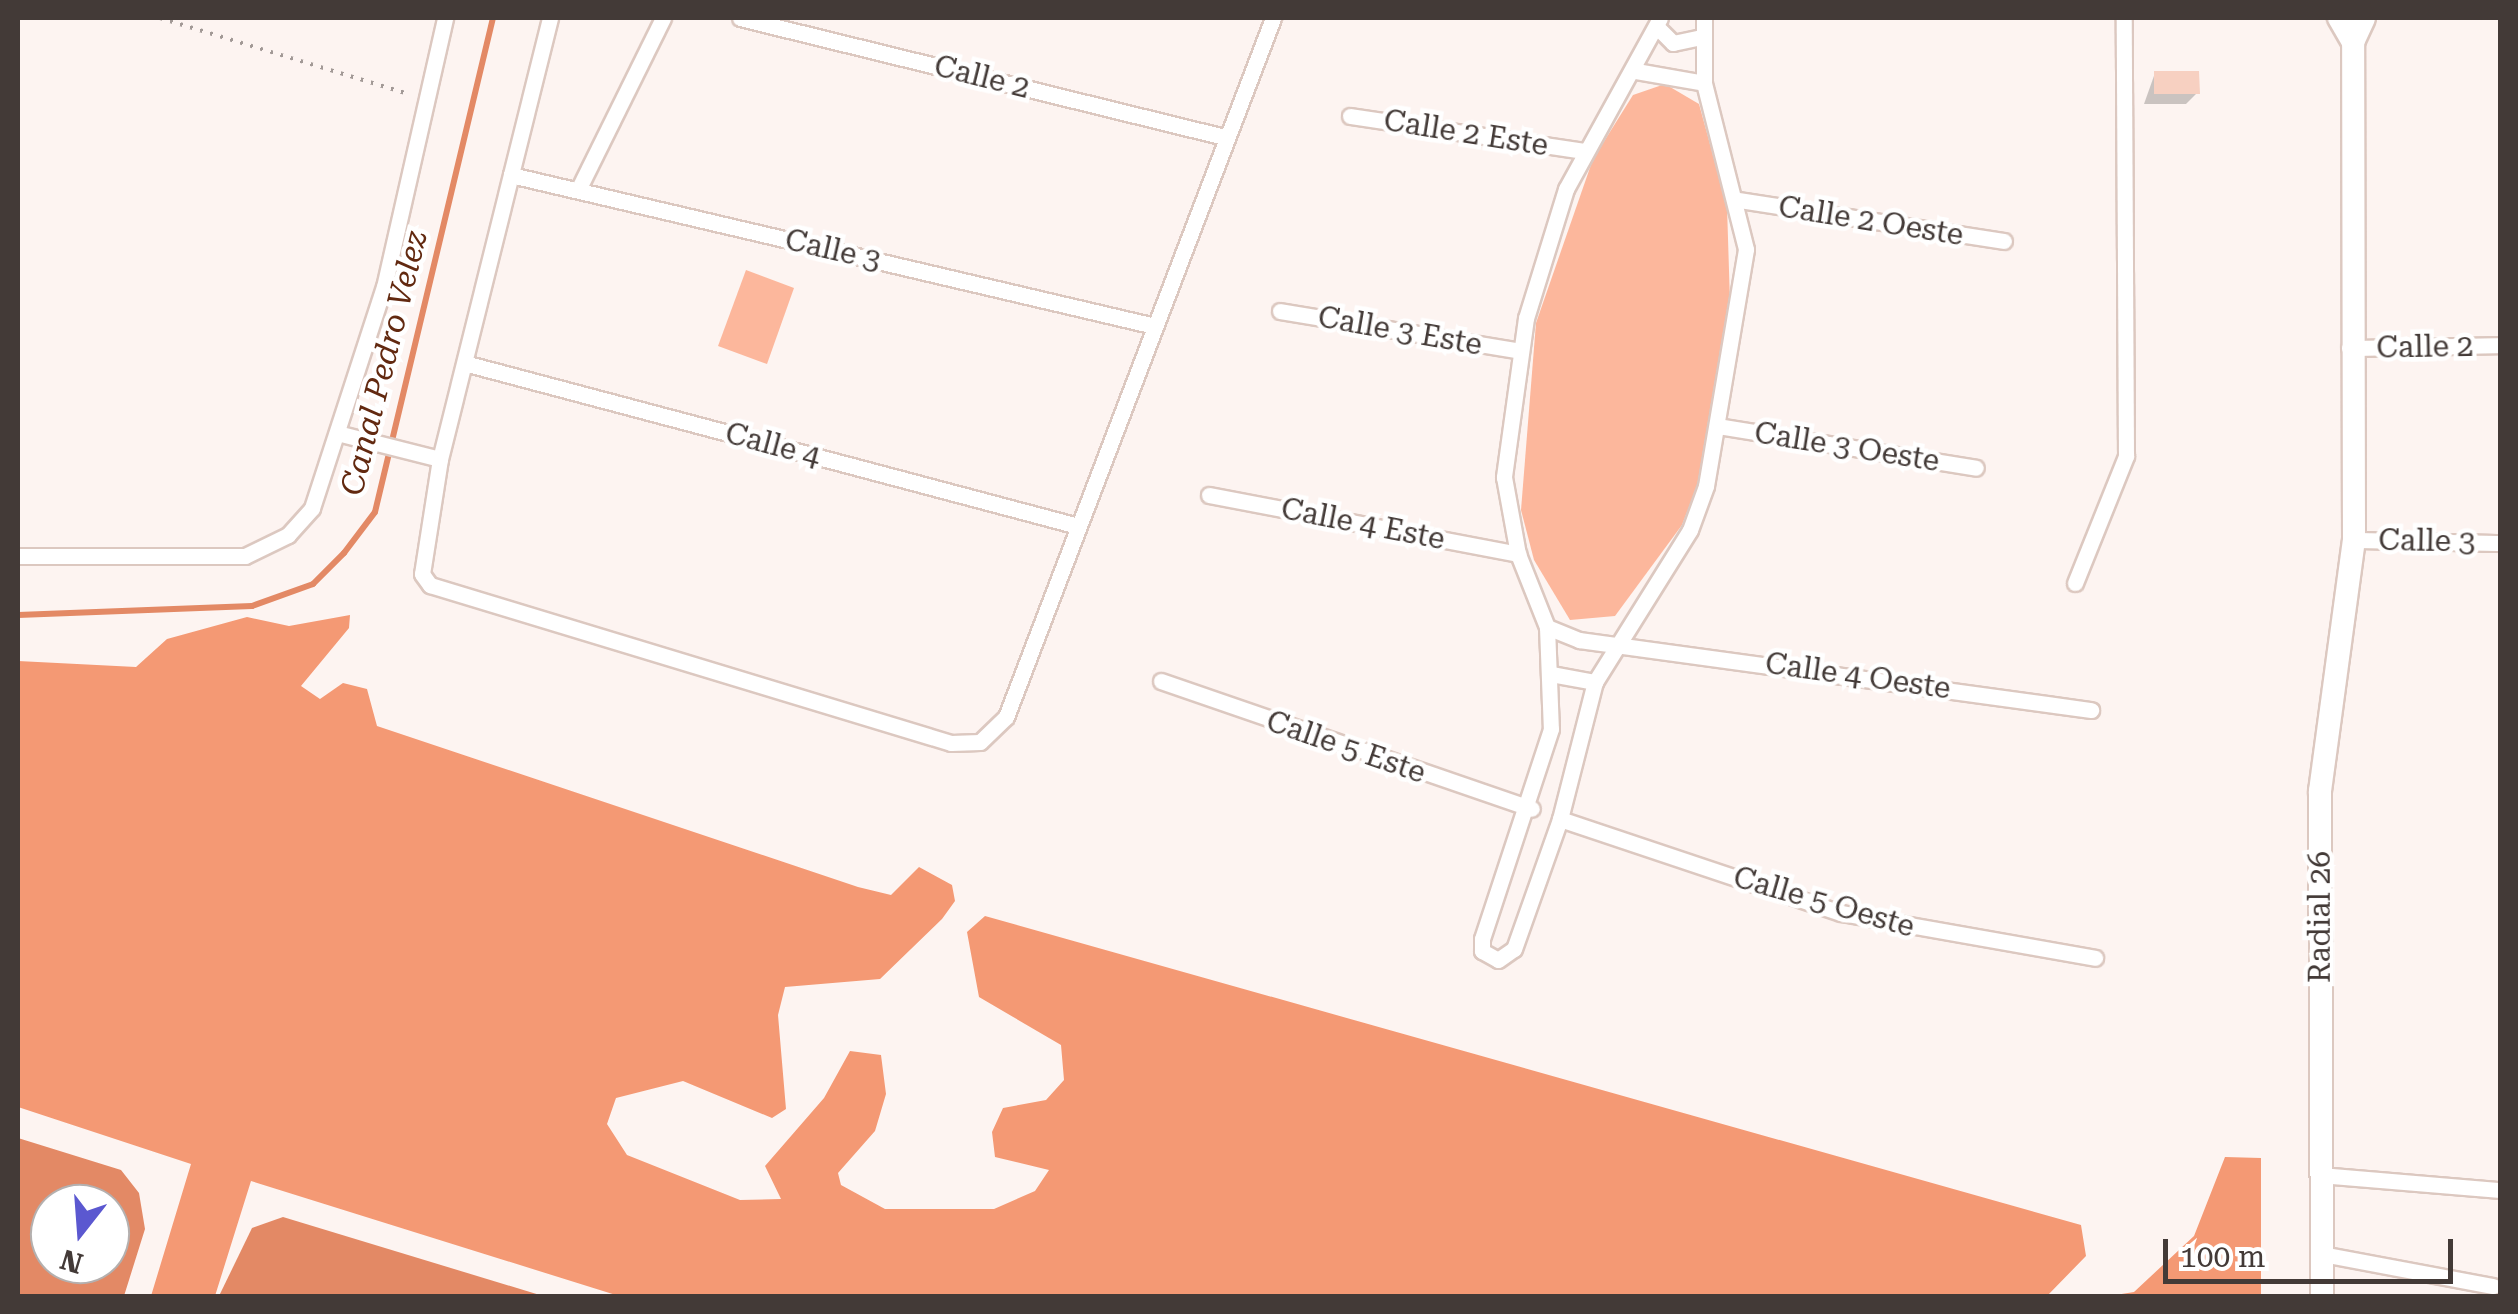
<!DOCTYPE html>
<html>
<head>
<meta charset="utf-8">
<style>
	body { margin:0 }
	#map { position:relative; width:2518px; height:1314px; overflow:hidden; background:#fdf4f1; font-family:"Roboto Serif",serif }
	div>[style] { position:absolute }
	.green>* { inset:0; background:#fcb79c }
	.forest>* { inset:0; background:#f49974 }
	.water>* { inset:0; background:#e38965 }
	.shadow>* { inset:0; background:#0003 }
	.stream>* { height:6px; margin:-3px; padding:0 3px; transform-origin:3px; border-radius:3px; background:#e38965 }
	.building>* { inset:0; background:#f7d0c1 }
	.path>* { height:4px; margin-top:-2px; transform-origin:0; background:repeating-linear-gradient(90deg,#a29996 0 2.5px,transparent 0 10.5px) }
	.roads { filter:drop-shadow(2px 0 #dcc8c0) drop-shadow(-2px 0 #dcc8c0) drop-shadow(0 2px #dcc8c0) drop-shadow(0 -2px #dcc8c0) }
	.minor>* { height:15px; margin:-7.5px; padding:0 7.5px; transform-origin:7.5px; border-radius:7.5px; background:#fff }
	.secondary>* { height:22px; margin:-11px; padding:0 11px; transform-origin:11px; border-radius:11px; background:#fff }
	span { translate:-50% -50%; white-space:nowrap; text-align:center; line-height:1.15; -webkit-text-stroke:9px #fff; paint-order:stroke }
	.street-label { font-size:30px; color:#433a37 }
	.water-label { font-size:32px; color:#622910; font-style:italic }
	.frame { position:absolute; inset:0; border:20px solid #433a37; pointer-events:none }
	.north { position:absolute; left:30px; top:1184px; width:100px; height:100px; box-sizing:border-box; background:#fff; border:2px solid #b4b0af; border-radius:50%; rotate:197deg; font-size:28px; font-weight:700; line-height:40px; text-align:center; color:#433a37 }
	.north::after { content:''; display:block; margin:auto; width:35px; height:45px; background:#5b58d0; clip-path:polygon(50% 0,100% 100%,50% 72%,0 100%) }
	.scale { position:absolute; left:2163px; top:1239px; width:290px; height:45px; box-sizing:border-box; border:5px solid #433a37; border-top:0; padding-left:12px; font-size:30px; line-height:35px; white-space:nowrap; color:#433a37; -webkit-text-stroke:8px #fff; paint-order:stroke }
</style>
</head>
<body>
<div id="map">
	<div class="green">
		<i style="clip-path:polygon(1665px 84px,1699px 104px,1727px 206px,1730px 303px,1700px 479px,1682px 525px,1615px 616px,1570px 620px,1534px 560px,1521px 510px,1536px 323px,1593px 159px,1633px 95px)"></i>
		<i style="clip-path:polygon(746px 270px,794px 288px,767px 364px,718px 346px)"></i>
	</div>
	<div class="forest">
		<i style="clip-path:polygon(350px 615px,349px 628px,301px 686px,320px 699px,343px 683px,367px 689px,377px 726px,858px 887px,891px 895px,919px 867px,952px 885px,955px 901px,942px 919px,880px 979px,785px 987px,778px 1015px,786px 1109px,772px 1118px,683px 1081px,616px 1098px,607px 1124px,627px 1155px,740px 1200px,781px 1199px,765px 1166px,824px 1098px,850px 1051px,881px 1055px,886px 1094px,875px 1131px,838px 1173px,841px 1185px,885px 1209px,994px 1209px,1035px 1191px,1049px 1170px,995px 1157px,992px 1132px,1003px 1108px,1046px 1100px,1064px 1080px,1061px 1045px,979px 997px,967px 932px,985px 916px,2081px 1225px,2086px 1256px,2047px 1296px,619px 1296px,251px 1181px,215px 1296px,151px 1296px,191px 1164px,18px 1107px,18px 661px,136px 667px,167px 639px,247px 617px,289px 626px)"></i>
		<i style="clip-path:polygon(2225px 1157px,2261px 1158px,2261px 1296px,2109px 1296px,2134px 1292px,2194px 1236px)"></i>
	</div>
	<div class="water">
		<i style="clip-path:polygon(evenodd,18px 1138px,121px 1170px,139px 1193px,145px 1229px,124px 1296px,18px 1296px,18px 1138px,50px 1204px,110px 1204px,110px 1264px,50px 1264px,50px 1204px)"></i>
		<i style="clip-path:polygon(283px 1217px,543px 1296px,219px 1296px,252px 1228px)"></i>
	</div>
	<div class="shadow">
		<i style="clip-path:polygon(2155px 73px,2197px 93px,2186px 104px,2144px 104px)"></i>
	</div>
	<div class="stream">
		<i style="left:18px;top:615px;width:234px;rotate:-2.2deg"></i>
		<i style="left:252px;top:606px;width:65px;rotate:-19.8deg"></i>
		<i style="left:313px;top:584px;width:44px;rotate:-45deg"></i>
		<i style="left:344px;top:553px;width:51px;rotate:-52.9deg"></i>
		<i style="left:375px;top:512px;width:508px;rotate:-76.57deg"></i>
	</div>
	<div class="building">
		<i style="clip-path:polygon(2154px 71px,2199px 71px,2200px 94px,2154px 94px)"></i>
	</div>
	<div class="path">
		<i style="left:160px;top:18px;width:260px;rotate:17deg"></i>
	</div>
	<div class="roads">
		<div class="minor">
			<i style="left:550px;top:18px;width:455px;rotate:104deg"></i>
			<i style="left:440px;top:459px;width:116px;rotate:98.9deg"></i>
			<i style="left:422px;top:574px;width:14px;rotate:54deg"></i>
			<i style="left:430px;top:585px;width:544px;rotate:16.87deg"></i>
			<i style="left:951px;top:743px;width:29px;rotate:-2deg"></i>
			<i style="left:980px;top:742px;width:36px;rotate:-44deg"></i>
			<i style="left:1006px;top:717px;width:748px;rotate:-69.09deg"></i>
			<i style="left:740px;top:18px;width:498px;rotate:13.8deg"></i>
			<i style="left:1660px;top:18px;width:195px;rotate:118.8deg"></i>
			<i style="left:1566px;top:189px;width:135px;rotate:107.2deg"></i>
			<i style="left:1526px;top:318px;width:161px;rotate:97.9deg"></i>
			<i style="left:1504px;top:477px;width:78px;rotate:79.7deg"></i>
			<i style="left:1518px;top:554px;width:79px;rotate:68.3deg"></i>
			<i style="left:1547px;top:627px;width:102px;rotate:87.8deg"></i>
			<i style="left:1551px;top:729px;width:221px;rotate:108.2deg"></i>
			<i style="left:1482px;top:939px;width:12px;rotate:90deg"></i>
			<i style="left:1482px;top:951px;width:18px;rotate:29deg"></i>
			<i style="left:1498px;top:960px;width:19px;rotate:-35deg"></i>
			<i style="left:1514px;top:949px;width:138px;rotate:-70.5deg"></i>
			<i style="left:1560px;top:819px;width:141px;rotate:-75.7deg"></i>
			<i style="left:1595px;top:682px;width:179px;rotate:-58deg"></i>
			<i style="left:1690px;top:530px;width:47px;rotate:-70deg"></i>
			<i style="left:1706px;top:486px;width:240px;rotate:-80.4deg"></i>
			<i style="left:1746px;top:249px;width:171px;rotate:-104.2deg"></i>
			<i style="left:1704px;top:83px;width:65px;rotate:-90deg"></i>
			<i style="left:1658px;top:28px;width:21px;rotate:45deg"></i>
			<i style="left:1673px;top:43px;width:29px;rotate:-12deg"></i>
			<i style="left:1636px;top:71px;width:69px;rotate:10deg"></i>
			<i style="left:1350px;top:116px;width:236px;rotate:8.5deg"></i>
			<i style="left:511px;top:175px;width:661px;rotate:13.2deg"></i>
			<i style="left:578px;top:190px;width:192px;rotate:-63.7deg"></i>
			<i style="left:1739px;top:200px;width:268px;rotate:8.8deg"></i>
			<i style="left:1280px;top:311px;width:244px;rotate:9.4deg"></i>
			<i style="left:2349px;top:348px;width:151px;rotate:-1.1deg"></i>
			<i style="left:468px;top:364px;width:631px;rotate:14.87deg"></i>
			<i style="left:1718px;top:426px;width:261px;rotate:9.2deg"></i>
			<i style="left:341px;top:434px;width:102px;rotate:14.2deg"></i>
			<i style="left:1209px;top:495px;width:315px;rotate:10.8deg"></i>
			<i style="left:2354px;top:540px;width:146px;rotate:1.2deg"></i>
			<i style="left:18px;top:556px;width:227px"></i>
			<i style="left:245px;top:556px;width:48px;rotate:-26deg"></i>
			<i style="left:288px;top:535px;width:36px;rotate:-48deg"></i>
			<i style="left:312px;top:508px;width:232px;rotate:-72deg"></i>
			<i style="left:384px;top:287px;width:276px;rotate:-77.2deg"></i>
			<i style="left:2075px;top:583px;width:137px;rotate:-68.1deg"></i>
			<i style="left:2126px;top:456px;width:438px;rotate:-90.3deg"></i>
			<i style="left:1547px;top:627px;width:35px;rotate:22deg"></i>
			<i style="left:1579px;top:640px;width:517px;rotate:7.79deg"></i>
			<i style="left:1551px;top:674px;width:45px;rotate:10.3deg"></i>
			<i style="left:1161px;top:681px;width:392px;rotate:19deg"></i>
			<i style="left:1560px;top:819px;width:296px;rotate:18.5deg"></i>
			<i style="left:1841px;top:913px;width:258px;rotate:10deg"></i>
			<i style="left:2320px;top:1175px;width:181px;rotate:4.8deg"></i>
			<i style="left:2322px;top:1254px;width:174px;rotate:10.6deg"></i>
		</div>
		<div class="secondary">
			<i style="left:2339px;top:18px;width:28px;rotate:60deg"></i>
			<i style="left:2322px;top:1296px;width:505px;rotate:-90.23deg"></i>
			<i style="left:2320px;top:791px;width:253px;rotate:-82.3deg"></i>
			<i style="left:2354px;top:540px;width:498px;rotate:-90.1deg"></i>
			<i style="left:2353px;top:42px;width:26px;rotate:-65deg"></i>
		</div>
	</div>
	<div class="street-label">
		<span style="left:982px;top:77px;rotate:14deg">Calle 2</span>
		<span style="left:1466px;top:133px;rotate:9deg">Calle 2 Este</span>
		<span style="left:1871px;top:221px;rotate:9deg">Calle 2 Oeste</span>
		<span style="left:833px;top:250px;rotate:13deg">Calle 3</span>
		<span style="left:1400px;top:331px;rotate:10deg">Calle 3 Este</span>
		<span style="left:2425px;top:347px;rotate:-1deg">Calle 2</span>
		<span style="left:773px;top:445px;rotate:15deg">Calle 4</span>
		<span style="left:1847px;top:447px;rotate:9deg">Calle 3 Oeste</span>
		<span style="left:1363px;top:524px;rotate:11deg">Calle 4 Este</span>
		<span style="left:2427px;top:541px;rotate:1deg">Calle 3</span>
		<span style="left:1858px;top:676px;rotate:8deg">Calle 4 Oeste</span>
		<span style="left:1346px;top:747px;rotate:19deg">Calle 5 Este</span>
		<span style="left:1824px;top:902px;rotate:16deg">Calle 5 Oeste</span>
		<span style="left:2320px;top:917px;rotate:-90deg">Radial 26</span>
	</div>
	<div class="water-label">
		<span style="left:384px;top:363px;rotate:-76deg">Canal Pedro Velez</span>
	</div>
	<div class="frame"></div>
	<div class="north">N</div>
	<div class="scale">100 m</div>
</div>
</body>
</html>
